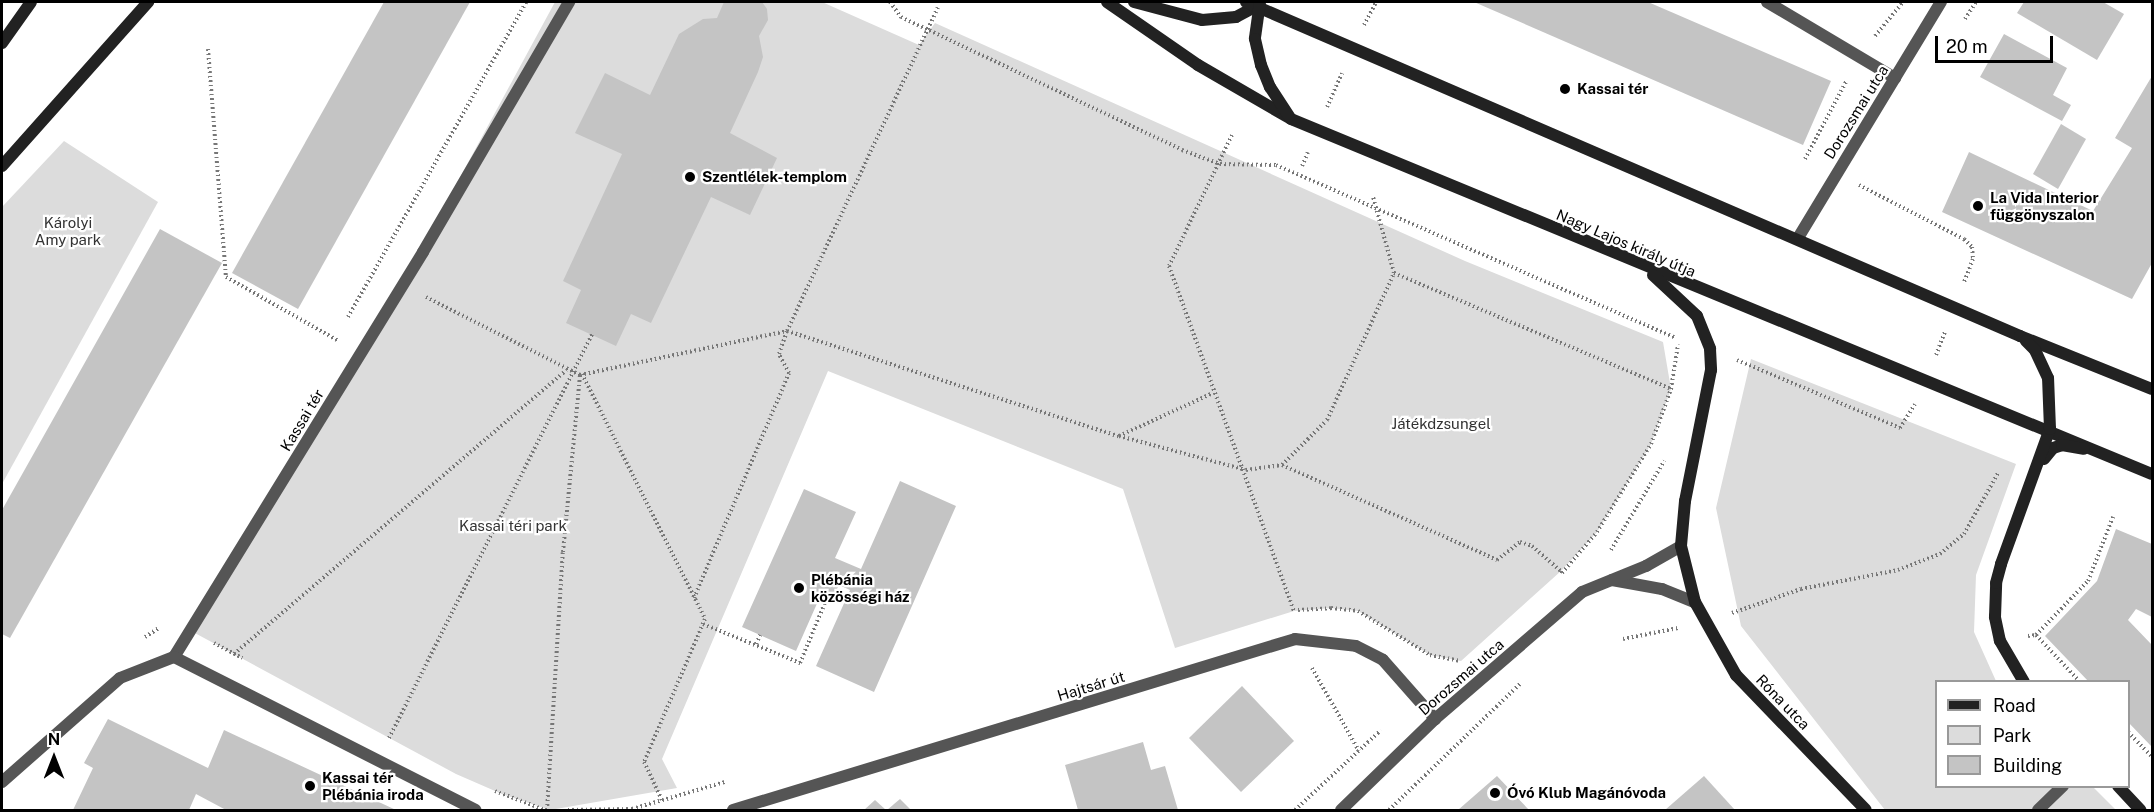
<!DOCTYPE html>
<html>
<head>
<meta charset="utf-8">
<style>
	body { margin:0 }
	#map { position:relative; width:2154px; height:812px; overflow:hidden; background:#fff; font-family:"Public Sans",sans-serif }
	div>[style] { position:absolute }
	.green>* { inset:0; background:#dcdcdc }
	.building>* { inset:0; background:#c4c4c4 }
	.path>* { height:4px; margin-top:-2px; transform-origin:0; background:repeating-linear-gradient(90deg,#777 0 1.5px,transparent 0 4.5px) }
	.street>* { height:12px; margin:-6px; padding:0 6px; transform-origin:6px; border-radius:6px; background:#555 }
	.secondary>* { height:12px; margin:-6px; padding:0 6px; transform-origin:6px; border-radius:6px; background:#222 }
	.dots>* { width:16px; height:16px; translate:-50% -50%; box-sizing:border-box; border:3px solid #fff; border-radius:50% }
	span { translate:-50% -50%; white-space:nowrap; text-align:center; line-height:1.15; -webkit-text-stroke:4.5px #fff; paint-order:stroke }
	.poi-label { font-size:15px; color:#000; font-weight:700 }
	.left { translate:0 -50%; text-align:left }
	.street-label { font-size:15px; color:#000 }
	.park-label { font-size:15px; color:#333 }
	.frame { position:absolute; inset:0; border:3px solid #000; pointer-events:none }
	.legend { position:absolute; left:1935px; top:680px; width:195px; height:108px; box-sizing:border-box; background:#fff; border:2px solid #999; margin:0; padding:8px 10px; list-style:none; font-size:18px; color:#000 }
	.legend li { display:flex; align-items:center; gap:12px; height:30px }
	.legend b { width:30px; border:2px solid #999 }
	.north { position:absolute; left:24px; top:728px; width:60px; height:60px; -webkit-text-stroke:4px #fff; paint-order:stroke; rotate:0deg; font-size:16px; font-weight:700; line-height:24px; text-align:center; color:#000 }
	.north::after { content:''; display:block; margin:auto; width:21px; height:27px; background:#000; clip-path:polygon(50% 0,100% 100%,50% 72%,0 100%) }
	.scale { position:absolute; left:1935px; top:36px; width:118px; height:27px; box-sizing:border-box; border:3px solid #000; border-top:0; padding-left:8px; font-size:18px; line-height:21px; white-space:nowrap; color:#000; -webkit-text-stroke:4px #fff; paint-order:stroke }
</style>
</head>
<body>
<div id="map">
	<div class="green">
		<i style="clip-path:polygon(555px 2px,822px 2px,919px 45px,935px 23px,1465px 261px,1663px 342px,1671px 389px,1651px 444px,1597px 532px,1561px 571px,1461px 661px,1430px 655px,1358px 611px,1331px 608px,1294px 611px,1175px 648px,1123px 489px,828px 371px,662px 759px,677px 788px,550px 810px,502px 794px,456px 774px,193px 632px,392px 303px)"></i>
		<i style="clip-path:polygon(64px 141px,158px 202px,2px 484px,2px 207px)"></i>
		<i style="clip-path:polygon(1751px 359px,2016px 464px,1976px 575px,1974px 632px,1996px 681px,1936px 682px,1936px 786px,2093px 787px,2116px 810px,1885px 810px,1741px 626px,1716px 508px)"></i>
	</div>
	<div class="building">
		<i style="clip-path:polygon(384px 2px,470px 2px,298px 309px,232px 273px)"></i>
		<i style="clip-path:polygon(724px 2px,762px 2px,767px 9px,768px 20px,759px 36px,763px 57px,758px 72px,730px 133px,777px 158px,750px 215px,711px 197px,651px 323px,631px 314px,616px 346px,566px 323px,581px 290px,563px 281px,622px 154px,575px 133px,605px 73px,650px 95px,679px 34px,703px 19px,717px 18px)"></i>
		<i style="clip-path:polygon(1474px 2px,1648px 2px,1831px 81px,1803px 145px)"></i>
		<i style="clip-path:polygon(2024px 2px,2103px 2px,2124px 14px,2097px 60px,2017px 13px)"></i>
		<i style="clip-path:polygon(2004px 34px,2067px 68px,2053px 95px,2071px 105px,2062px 121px,1980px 77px)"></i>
		<i style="clip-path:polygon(2152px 76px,2152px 263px,2132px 299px,1942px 212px,1969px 152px,2093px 211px,2132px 148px,2115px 138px)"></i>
		<i style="clip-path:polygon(2061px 124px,2086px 139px,2058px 189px,2033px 174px)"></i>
		<i style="clip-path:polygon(160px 229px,222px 263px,10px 638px,2px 634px,2px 510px)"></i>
		<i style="clip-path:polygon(900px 481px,956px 506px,874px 692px,816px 666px,850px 590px,839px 585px,834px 595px,823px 590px,796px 651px,742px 627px,804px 489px,856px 512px,835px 558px,861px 569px)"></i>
		<i style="clip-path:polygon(2116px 529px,2152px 544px,2152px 617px,2136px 609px,2128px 620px,2152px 645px,2152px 747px,2128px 722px,2128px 682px,2089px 682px,2045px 636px,2097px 581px)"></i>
		<i style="clip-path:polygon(1242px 686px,1294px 741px,1241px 792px,1189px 738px)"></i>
		<i style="clip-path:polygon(108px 719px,208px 768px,224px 730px,396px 810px,226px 810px,196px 794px,189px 810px,73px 810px,93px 768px,84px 763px)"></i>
		<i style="clip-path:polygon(1143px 742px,1151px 770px,1165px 766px,1178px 810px,1078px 810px,1065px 765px)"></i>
		<i style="clip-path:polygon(1497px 776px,1529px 810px,1458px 810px)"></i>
		<i style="clip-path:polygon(1704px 776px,1735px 810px,1665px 810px)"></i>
		<i style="clip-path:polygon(900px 799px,911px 810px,887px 810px)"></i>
		<i style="clip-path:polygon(875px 800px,886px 810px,864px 810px)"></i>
	</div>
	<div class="path">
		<i style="left:890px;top:2px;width:19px;rotate:54deg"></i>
		<i style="left:901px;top:17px;width:311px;rotate:25.3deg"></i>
		<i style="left:1182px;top:150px;width:40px;rotate:20.2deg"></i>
		<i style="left:1220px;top:164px;width:56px;rotate:1deg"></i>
		<i style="left:1276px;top:165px;width:436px;rotate:23.4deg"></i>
		<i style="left:1965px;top:19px;width:20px;rotate:-57deg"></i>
		<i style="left:1364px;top:25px;width:26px;rotate:-62deg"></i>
		<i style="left:1875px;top:36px;width:44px;rotate:-50.5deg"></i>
		<i style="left:208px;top:49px;width:229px;rotate:85.5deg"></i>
		<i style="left:226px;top:277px;width:128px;rotate:29.6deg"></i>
		<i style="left:1327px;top:107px;width:37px;rotate:-66deg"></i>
		<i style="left:1232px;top:135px;width:145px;rotate:115.7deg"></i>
		<i style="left:1169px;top:266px;width:367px;rotate:70.1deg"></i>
		<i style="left:1805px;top:159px;width:89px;rotate:-62deg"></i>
		<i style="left:1302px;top:166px;width:15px;rotate:-67deg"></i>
		<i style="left:1859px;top:185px;width:118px;rotate:27.2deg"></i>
		<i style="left:1964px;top:239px;width:11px;rotate:45deg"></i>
		<i style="left:1972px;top:247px;width:12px;rotate:85deg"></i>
		<i style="left:1973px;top:259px;width:26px;rotate:111deg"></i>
		<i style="left:1394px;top:273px;width:300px;rotate:22.7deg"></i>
		<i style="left:426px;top:297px;width:173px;rotate:26.9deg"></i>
		<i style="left:580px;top:375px;width:212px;rotate:-12deg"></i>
		<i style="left:787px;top:331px;width:348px;rotate:17.6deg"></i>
		<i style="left:1119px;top:436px;width:103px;rotate:-24.6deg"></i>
		<i style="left:348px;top:317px;width:362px;rotate:-60.5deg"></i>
		<i style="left:1936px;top:355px;width:25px;rotate:-69deg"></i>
		<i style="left:1737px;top:360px;width:177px;rotate:22.6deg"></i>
		<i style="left:1900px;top:428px;width:28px;rotate:-58deg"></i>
		<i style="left:582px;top:374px;width:274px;rotate:63.3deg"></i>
		<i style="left:705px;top:619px;width:155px;rotate:113.1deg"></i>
		<i style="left:644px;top:762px;width:42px;rotate:64.7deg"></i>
		<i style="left:1119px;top:436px;width:131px;rotate:15deg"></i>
		<i style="left:1246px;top:470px;width:36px;rotate:-8deg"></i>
		<i style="left:1282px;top:465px;width:235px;rotate:23.8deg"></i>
		<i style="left:1497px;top:560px;width:29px;rotate:-38deg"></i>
		<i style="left:1520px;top:542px;width:13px;rotate:18deg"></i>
		<i style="left:1532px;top:546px;width:38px;rotate:41deg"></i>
		<i style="left:1561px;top:571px;width:4px;rotate:135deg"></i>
		<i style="left:1282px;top:465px;width:64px;rotate:-45deg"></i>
		<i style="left:1327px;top:420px;width:162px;rotate:-65.5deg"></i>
		<i style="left:1394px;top:273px;width:79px;rotate:-105.4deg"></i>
		<i style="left:1611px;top:550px;width:104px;rotate:-59.2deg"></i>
		<i style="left:1562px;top:573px;width:54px;rotate:-49.5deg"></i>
		<i style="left:1597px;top:532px;width:103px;rotate:-58.5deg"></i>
		<i style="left:1651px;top:444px;width:59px;rotate:-70deg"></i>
		<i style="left:1671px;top:389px;width:45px;rotate:-81deg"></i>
		<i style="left:694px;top:598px;width:244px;rotate:-67.1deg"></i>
		<i style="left:789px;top:373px;width:21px;rotate:-118deg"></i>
		<i style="left:779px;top:354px;width:24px;rotate:-71deg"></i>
		<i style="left:787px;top:331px;width:357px;rotate:-65deg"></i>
		<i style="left:1298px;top:610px;width:33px;rotate:-3deg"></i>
		<i style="left:1331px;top:608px;width:27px;rotate:6deg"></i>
		<i style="left:1358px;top:611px;width:84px;rotate:31.4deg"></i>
		<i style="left:1430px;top:655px;width:31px;rotate:11deg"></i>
		<i style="left:1732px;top:613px;width:73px;rotate:-19.2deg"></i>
		<i style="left:1801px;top:589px;width:99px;rotate:-11.1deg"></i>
		<i style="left:1898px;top:570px;width:45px;rotate:-20.9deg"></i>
		<i style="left:1940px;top:554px;width:31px;rotate:-40deg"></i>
		<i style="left:1964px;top:534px;width:70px;rotate:-60.9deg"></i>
		<i style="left:703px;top:624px;width:105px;rotate:21.9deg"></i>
		<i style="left:800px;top:663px;width:76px;rotate:-67.5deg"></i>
		<i style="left:2036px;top:635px;width:64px;rotate:46.9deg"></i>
		<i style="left:2028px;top:636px;width:8px;rotate:-7deg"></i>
		<i style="left:2036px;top:635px;width:75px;rotate:-46.1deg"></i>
		<i style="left:2088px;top:581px;width:69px;rotate:-68.7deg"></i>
		<i style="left:145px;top:637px;width:17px;rotate:-33deg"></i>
		<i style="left:1623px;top:639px;width:56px;rotate:-11.3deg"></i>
		<i style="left:214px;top:643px;width:32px;rotate:28deg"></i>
		<i style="left:756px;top:644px;width:10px;rotate:-66deg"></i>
		<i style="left:234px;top:654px;width:437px;rotate:-40.5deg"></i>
		<i style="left:1312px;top:668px;width:95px;rotate:60.5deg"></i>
		<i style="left:2128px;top:732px;width:35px;rotate:46deg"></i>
		<i style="left:389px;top:738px;width:452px;rotate:-63.3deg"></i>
		<i style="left:495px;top:791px;width:53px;rotate:20.8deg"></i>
		<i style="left:547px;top:810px;width:258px;rotate:-86.5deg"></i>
		<i style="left:563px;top:552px;width:178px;rotate:-84.5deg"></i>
		<i style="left:568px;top:810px;width:64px;rotate:-0.9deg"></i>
		<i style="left:632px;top:809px;width:97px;rotate:-16.2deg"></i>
		<i style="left:1295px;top:810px;width:117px;rotate:-42.9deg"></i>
		<i style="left:1389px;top:810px;width:182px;rotate:-43.9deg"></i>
	</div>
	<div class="street">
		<i style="left:1767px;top:2px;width:149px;rotate:30.7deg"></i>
		<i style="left:1798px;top:238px;width:276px;rotate:-58.8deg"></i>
		<i style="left:1612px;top:580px;width:51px;rotate:10.2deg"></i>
		<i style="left:1662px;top:589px;width:35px;rotate:22deg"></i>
		<i style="left:174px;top:657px;width:475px;rotate:-58.4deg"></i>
		<i style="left:423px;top:252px;width:290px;rotate:-59.7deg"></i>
		<i style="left:174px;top:657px;width:338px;rotate:26.9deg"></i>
		<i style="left:2px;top:782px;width:157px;rotate:-41.4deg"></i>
		<i style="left:120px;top:678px;width:58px;rotate:-21.3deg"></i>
		<i style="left:733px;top:810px;width:587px;rotate:-16.92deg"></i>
		<i style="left:1295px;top:639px;width:61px;rotate:6.5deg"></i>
		<i style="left:1356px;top:646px;width:30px;rotate:27deg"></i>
		<i style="left:1383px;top:660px;width:79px;rotate:48.6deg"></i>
		<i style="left:1341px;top:810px;width:131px;rotate:-44.1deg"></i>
		<i style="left:1435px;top:719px;width:194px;rotate:-40.8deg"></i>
		<i style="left:1582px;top:592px;width:69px;rotate:-22.1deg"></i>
		<i style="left:1646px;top:566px;width:40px;rotate:-29.7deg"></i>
		<i style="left:2038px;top:810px;width:35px;rotate:-44deg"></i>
	</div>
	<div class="secondary">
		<i style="left:1107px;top:2px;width:111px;rotate:34.7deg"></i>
		<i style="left:1198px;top:65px;width:108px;rotate:30.1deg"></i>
		<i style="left:1291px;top:119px;width:931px;rotate:22.41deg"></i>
		<i style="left:1134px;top:2px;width:70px;rotate:14.8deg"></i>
		<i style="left:1202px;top:20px;width:34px;rotate:-5deg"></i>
		<i style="left:1236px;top:17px;width:26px;rotate:-28deg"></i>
		<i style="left:1246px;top:2px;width:843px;rotate:23.34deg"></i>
		<i style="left:2020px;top:336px;width:142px;rotate:21.9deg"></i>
		<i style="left:1260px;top:2px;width:37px;rotate:98deg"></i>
		<i style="left:1255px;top:39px;width:27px;rotate:77deg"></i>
		<i style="left:1261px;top:65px;width:24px;rotate:68deg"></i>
		<i style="left:1270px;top:87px;width:35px;rotate:57deg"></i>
		<i style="left:2px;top:43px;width:50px;rotate:-54.7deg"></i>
		<i style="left:2px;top:166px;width:220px;rotate:-48.3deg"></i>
		<i style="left:1653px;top:275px;width:60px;rotate:43deg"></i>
		<i style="left:1697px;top:316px;width:35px;rotate:68deg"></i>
		<i style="left:1710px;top:349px;width:21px;rotate:87deg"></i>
		<i style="left:1711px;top:370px;width:134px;rotate:101.2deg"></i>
		<i style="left:1685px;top:501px;width:45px;rotate:95.1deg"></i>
		<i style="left:1681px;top:546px;width:58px;rotate:76deg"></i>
		<i style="left:1695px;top:602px;width:84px;rotate:60.7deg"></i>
		<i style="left:1736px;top:675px;width:187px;rotate:46.1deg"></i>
		<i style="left:2044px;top:459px;width:14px;rotate:-51deg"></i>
		<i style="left:2053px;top:448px;width:9px;rotate:-18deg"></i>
		<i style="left:2062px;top:445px;width:22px;rotate:10deg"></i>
		<i style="left:2024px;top:682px;width:48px;rotate:-120.3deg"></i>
		<i style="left:2000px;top:641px;width:25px;rotate:-102deg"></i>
		<i style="left:1995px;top:617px;width:34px;rotate:-88deg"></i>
		<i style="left:1996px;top:583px;width:20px;rotate:-75deg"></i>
		<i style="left:2001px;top:564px;width:144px;rotate:-70.1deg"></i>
		<i style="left:2050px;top:429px;width:51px;rotate:-92.2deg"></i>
		<i style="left:2048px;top:378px;width:31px;rotate:-115deg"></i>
		<i style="left:2035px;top:350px;width:13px;rotate:-135deg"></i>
		<i style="left:2118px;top:786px;width:33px;rotate:47deg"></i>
	</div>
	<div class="dots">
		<i style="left:1565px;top:89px;background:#000"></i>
		<i style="left:690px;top:177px;background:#000"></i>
		<i style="left:1978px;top:206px;background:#000"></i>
		<i style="left:799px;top:588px;background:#000"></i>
		<i style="left:310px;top:786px;background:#000"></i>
		<i style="left:1495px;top:793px;background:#000"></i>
	</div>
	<div class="poi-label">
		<span class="left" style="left:1577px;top:89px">Kassai tér</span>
		<span class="left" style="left:702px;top:177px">Szentlélek-templom</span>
		<span class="left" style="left:1990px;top:206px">La Vida Interior<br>függönyszalon</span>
		<span class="left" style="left:811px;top:588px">Plébánia<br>közösségi ház</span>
		<span class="left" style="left:322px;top:786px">Kassai tér<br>Plébánia iroda</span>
		<span class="left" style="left:1507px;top:793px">Óvó Klub Magánóvoda</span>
	</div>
	<div class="street-label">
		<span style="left:1856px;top:112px;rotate:-58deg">Dorozsmai utca</span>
		<span style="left:1626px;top:243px;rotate:23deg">Nagy Lajos király útja</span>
		<span style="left:302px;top:420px;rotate:-59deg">Kassai tér</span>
		<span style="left:1461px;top:677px;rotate:-41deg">Dorozsmai utca</span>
		<span style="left:1091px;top:686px;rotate:-17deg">Hajtsár út</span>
		<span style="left:1783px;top:702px;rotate:46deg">Róna utca</span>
	</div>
	<div class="park-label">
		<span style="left:68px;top:231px">Károlyi<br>Amy park</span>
		<span style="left:1441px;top:424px">Játékdzsungel</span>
		<span style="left:513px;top:526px">Kassai téri park</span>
	</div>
	<div class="frame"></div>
	<ul class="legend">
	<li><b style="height:8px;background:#222"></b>Road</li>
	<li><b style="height:16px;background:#dcdcdc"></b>Park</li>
	<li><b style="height:16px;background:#c4c4c4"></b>Building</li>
	</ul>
	<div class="north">N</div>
	<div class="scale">20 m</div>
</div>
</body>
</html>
